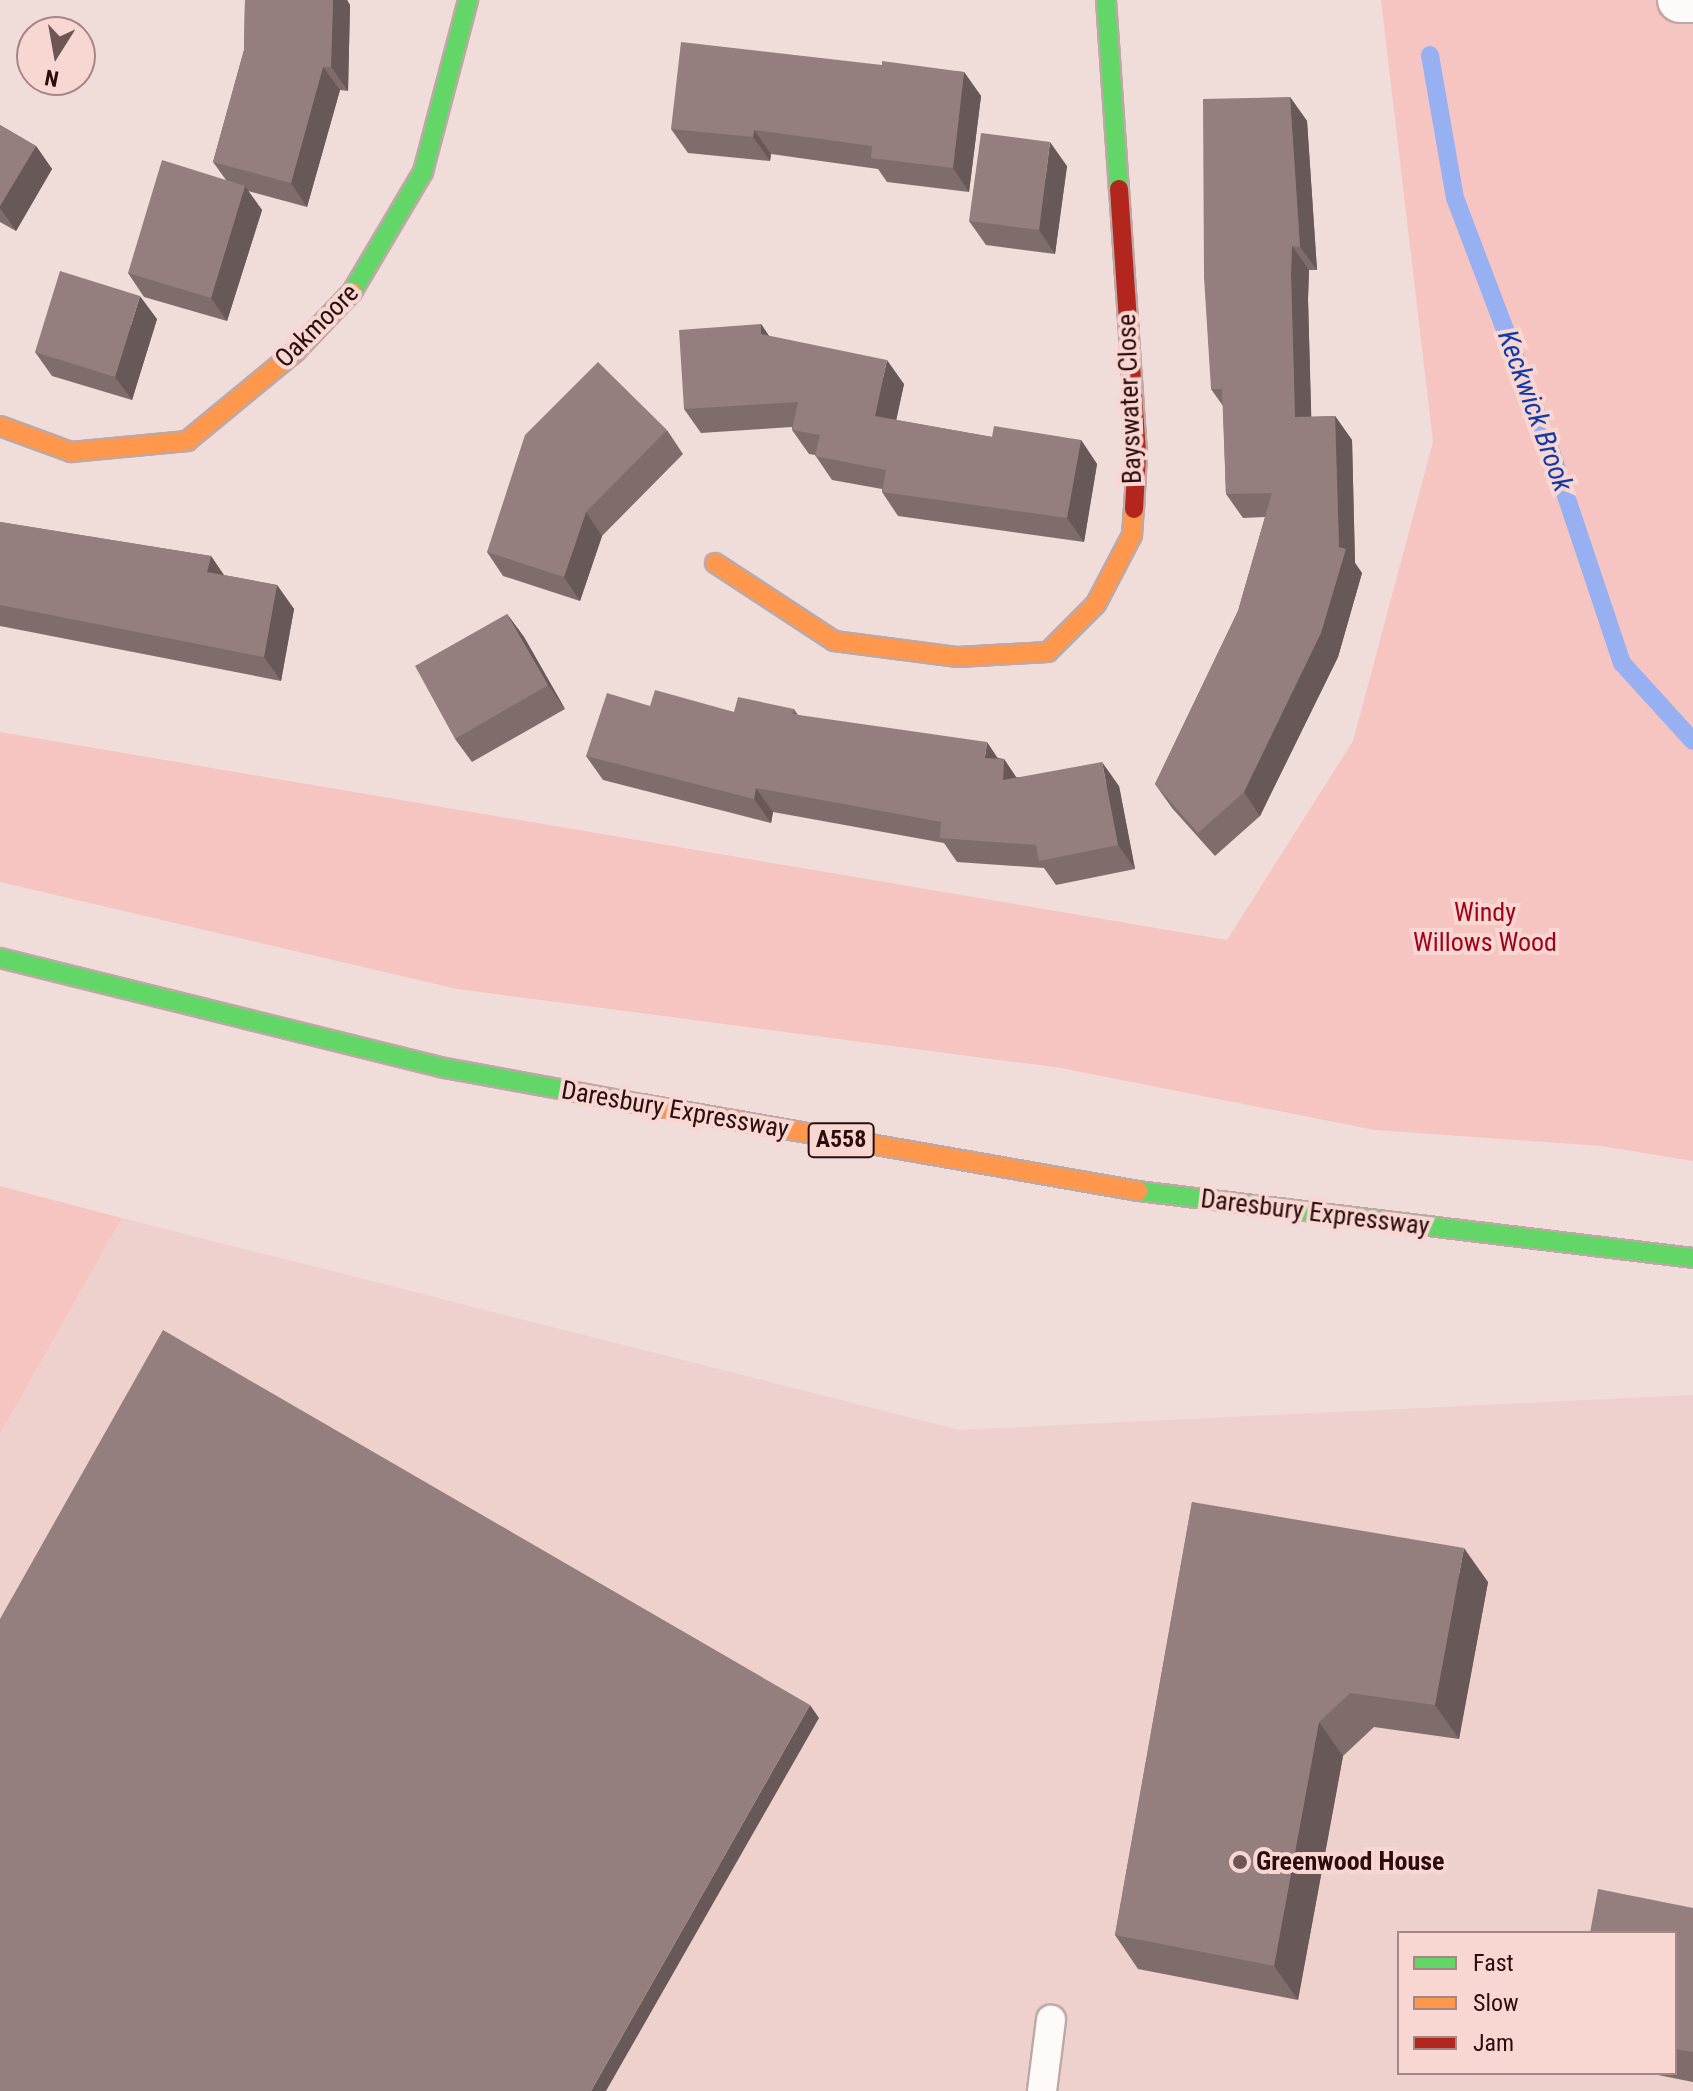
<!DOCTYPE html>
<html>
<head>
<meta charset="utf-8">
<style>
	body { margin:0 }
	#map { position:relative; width:1693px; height:2091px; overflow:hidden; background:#f0ddda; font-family:"Roboto Condensed",sans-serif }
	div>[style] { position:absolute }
	.built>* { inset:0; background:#eed0cd }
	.green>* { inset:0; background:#f6c5c1 }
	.stream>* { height:18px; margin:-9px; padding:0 9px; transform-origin:9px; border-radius:9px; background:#97b0f2 }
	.roads { filter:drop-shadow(2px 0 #bea8a5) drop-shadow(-2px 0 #bea8a5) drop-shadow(0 2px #bea8a5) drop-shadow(0 -2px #bea8a5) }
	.lane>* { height:28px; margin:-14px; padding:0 14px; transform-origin:14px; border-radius:14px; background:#fdfaf9 }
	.street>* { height:44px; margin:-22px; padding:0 22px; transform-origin:22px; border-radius:22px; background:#fdfaf9 }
	.fast>* { height:18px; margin:-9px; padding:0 9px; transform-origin:9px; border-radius:9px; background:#63d668 }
	.slow>* { height:18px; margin:-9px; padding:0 9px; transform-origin:9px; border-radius:9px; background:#ff974d }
	.jam>* { height:18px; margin:-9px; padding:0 9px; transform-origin:9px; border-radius:9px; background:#b3261e }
	.wall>* { inset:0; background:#7f6d6c }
	.shaded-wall>* { inset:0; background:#685958 }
	.building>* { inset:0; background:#947f7e }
	.dots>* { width:22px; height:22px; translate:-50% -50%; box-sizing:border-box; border:4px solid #f8d6d2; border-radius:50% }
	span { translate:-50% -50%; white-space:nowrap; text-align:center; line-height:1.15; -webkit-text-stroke:8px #f8d6d2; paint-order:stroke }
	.shield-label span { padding:2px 6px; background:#f8d6d2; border:2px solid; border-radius:6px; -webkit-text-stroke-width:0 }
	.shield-label { font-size:24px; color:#2a0d0c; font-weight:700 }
	.street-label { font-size:26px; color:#2a0d0c }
	.park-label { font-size:26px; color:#9e0119 }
	.poi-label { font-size:26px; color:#2a0d0c; font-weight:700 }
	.left { translate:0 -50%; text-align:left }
	.water-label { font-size:28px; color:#133aa6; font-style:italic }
	.legend { position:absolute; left:1397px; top:1931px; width:280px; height:144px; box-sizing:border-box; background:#f8d6d2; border:2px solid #a68683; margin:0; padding:10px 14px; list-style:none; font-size:24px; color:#2a0d0c }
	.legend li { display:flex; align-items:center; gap:16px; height:40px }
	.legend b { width:40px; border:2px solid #a68683 }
	.north { position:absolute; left:16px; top:16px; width:80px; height:80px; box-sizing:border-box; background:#f8d6d2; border:2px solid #a68683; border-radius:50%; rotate:191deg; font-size:22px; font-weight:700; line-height:32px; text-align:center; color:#2a0d0c }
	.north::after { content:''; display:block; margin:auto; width:28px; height:36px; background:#6f5654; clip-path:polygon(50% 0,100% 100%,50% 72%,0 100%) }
</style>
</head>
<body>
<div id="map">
	<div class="built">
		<i style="clip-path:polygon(evenodd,122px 1218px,960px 1430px,1693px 1395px,1693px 2091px,0 2091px,0 1434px,122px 1218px,1399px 1933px,1675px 1933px,1675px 2073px,1399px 2073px,1399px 1933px)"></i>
	</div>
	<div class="green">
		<i style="clip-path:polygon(1381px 0,1693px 0,1693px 1161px,1601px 1146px,1375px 1130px,1061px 1068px,457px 989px,0 882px,0 732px,1227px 940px,1353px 741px,1433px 442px)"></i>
		<i style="clip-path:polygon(0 1186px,122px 1218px,0 1434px)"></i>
	</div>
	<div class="stream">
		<i style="left:1430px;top:55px;width:145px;rotate:80.1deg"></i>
		<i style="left:1455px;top:198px;width:267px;rotate:69.2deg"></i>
		<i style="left:1550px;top:448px;width:227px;rotate:71.5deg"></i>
		<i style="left:1622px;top:663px;width:105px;rotate:47.7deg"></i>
	</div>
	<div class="roads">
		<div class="lane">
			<i style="left:1042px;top:2091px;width:72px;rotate:-82.8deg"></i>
		</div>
		<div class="street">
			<i style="left:1680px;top:0;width:13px"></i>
		</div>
		<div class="fast">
			<i style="left:1106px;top:0;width:189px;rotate:86.1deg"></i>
			<i style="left:352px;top:292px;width:139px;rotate:-59.4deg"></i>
			<i style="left:423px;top:172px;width:178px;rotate:-75.3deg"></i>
			<i style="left:0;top:958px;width:458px;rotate:13.9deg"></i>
			<i style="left:445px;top:1068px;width:200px;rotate:10.4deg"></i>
			<i style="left:1138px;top:1191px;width:559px;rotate:6.88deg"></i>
		</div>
		<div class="slow">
			<i style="left:0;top:426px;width:76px;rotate:20.1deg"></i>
			<i style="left:71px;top:452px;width:117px;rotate:-5.4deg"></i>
			<i style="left:187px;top:441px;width:140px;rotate:-39.5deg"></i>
			<i style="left:295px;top:352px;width:83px;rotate:-46.5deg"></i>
			<i style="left:715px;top:563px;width:142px;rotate:33.2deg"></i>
			<i style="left:834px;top:641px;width:125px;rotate:7.4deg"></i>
			<i style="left:958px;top:657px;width:90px;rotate:-3.2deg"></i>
			<i style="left:1048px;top:652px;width:68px;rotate:-45deg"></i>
			<i style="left:1096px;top:604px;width:78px;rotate:-62.4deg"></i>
			<i style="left:1132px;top:535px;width:26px;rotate:-86deg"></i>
			<i style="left:642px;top:1104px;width:504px;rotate:9.95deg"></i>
		</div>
		<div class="jam">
			<i style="left:1119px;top:189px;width:266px;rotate:86.1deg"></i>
			<i style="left:1137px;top:454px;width:55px;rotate:93.1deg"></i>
		</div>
	</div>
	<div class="wall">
		<i style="clip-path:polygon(245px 0,347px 0,350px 5px,348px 91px,340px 90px,307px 207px,248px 191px,262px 210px,227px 321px,144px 297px,128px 273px,226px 180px,213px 162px,244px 50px)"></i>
		<i style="clip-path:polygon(882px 65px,964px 72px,981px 96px,969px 192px,887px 182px,878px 169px,771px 154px,770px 161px,688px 153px,671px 129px)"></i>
		<i style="clip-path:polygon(1290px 97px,1307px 121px,1317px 270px,1309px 270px,1308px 299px,1311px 417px,1335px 416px,1352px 440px,1355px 563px,1362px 573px,1338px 657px,1260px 816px,1215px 856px,1172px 808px,1155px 784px,1238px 611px,1265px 517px,1243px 518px,1226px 494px,1223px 406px,1211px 389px)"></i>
		<i style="clip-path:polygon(0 125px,36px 146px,52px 169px,16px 231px,0 222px)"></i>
		<i style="clip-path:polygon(1067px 166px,1055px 254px,986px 245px,969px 221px)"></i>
		<i style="clip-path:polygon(157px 319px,132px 400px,52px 376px,35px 352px)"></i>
		<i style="clip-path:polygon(761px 324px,769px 336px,904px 384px,896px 420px,992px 437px,1081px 440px,1097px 464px,1084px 542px,898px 516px,882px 492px,882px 489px,832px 480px,815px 455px,809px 454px,792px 430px,792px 427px,701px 433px,684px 409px)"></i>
		<i style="clip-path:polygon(667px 430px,683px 454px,602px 536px,580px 601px,503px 576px,487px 552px)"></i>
		<i style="clip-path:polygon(0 522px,211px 556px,224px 575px,277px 585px,294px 609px,281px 681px,0 626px)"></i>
		<i style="clip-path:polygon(507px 614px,524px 637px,565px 709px,472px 762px,455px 739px)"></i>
		<i style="clip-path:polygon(650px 706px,734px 712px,794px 709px,798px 715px,1004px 759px,1016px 777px,1119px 786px,1135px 869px,1056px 885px,1044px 868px,957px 862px,944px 843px,773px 812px,771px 823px,603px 780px,586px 756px)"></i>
		<i style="clip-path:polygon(1192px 1502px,1488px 1582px,1459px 1739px,1374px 1727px,1343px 1756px,1298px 2000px,1138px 1969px,1115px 1935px)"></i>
		<i style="clip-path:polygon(1693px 1908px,1693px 2082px,1648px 2073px,1675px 2073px,1675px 1933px)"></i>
	</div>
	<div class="shaded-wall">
		<i style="clip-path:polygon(333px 0,347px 0,350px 5px,348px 91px,331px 67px)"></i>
		<i style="clip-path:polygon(323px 67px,340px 90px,307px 207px,291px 183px)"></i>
		<i style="clip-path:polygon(964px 72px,981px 96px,969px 192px,953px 168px)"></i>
		<i style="clip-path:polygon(1290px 97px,1307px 121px,1317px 270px,1300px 247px)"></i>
		<i style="clip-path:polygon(754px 130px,771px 154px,770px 161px,753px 137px)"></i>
		<i style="clip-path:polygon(1050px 142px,1067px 166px,1055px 254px,1039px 230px)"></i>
		<i style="clip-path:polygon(36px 146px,52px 169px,16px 231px,0 208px,0 206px)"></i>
		<i style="clip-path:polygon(245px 186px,262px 210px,227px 321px,211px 298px)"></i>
		<i style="clip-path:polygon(1292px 246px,1309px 270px,1308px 299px,1312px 441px,1295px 417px,1291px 275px)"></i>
		<i style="clip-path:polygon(140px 296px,157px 319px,132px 400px,115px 377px)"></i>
		<i style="clip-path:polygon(761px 324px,777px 348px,761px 334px)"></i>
		<i style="clip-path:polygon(887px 360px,904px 384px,892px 440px,875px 416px)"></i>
		<i style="clip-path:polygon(1335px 416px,1352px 440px,1355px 563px,1362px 573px,1338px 657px,1260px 816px,1244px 792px,1339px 547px)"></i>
		<i style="clip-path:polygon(1081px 440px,1097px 464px,1084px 542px,1067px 518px)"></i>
		<i style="clip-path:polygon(586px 512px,602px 536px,580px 601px,564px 577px)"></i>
		<i style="clip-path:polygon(211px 556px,227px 580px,207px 572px)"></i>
		<i style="clip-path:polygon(277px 585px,294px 609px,281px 681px,264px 657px)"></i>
		<i style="clip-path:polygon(507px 614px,524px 637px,565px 709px,548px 685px)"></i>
		<i style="clip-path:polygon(987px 742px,1003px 766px,985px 758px)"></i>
		<i style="clip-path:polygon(1004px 759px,1020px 783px,1003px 780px)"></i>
		<i style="clip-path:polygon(1102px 762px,1119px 786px,1135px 869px,1118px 845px)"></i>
		<i style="clip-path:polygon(756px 788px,773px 812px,771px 823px,754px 799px)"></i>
		<i style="clip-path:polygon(1464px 1548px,1488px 1582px,1459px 1739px,1435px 1705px)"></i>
		<i style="clip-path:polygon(810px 1705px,819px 1718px,606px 2091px,591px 2091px)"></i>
		<i style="clip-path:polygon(1319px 1722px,1343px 1756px,1298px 2000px,1274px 1966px)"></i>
	</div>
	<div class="building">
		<i style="clip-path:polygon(245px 0,333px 0,331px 67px,323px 67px,291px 183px,213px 162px,244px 50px)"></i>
		<i style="clip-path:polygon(681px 42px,882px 65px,882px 61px,964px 72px,953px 168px,871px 158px,872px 146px,754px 130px,753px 137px,671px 129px)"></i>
		<i style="clip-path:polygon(1290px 97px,1300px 247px,1292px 246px,1291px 275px,1295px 417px,1335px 416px,1339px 547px,1346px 549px,1321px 633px,1244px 792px,1198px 833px,1155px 784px,1238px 611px,1272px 493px,1226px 494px,1222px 389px,1211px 389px,1204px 277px,1203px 99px)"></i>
		<i style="clip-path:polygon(0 125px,36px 146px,0 206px)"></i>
		<i style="clip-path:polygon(981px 133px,1050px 142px,1039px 230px,969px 221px)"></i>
		<i style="clip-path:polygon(162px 160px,245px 186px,211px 298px,128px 273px)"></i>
		<i style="clip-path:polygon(60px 271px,140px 296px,115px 377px,35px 352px)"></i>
		<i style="clip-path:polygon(761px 324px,761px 334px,887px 360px,875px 416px,992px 437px,994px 426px,1081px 440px,1067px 518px,882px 492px,886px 470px,815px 456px,820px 435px,792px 430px,798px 402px,684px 409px,679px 330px)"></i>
		<i style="clip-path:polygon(598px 362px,667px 430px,586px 512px,564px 577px,487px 552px,525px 435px)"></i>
		<i style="clip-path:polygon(0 522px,211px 556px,207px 572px,277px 585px,264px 657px,0 605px)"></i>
		<i style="clip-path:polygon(507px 614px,548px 685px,455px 739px,415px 666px)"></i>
		<i style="clip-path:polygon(655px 690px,734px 712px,738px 697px,794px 709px,792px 714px,987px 742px,985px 758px,1004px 759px,1003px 780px,1102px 762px,1118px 845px,1039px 861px,1036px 845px,940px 838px,941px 822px,756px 788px,754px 799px,586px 756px,607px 693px,650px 706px)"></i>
		<i style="clip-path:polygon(163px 1330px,810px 1705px,591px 2091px,0 2091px,0 1619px)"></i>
		<i style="clip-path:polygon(1192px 1502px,1464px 1548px,1435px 1705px,1350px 1693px,1319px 1722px,1274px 1966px,1115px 1935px)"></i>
		<i style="clip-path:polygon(1598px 1889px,1693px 1908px,1693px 2052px,1675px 2049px,1675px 1933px,1590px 1933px)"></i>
	</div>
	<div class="dots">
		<i style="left:1240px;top:1862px;background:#6f5654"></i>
	</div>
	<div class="shield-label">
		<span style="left:841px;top:1140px">A558</span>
	</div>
	<div class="street-label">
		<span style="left:317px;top:326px;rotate:-45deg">Oakmoore</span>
		<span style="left:1130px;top:399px;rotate:-92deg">Bayswater Close</span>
		<span style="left:675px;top:1110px;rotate:10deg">Daresbury Expressway</span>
		<span style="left:1315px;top:1213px;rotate:7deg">Daresbury Expressway</span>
	</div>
	<div class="park-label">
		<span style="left:1485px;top:928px">Windy<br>Willows Wood</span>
	</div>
	<div class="poi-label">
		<span class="left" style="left:1256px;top:1862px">Greenwood House</span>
	</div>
	<div class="water-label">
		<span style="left:1535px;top:411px;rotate:70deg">Keckwick Brook</span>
	</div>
	<ul class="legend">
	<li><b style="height:10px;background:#63d668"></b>Fast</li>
	<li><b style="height:10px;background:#ff974d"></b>Slow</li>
	<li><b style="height:10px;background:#b3261e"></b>Jam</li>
	</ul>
	<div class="north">N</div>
</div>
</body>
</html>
